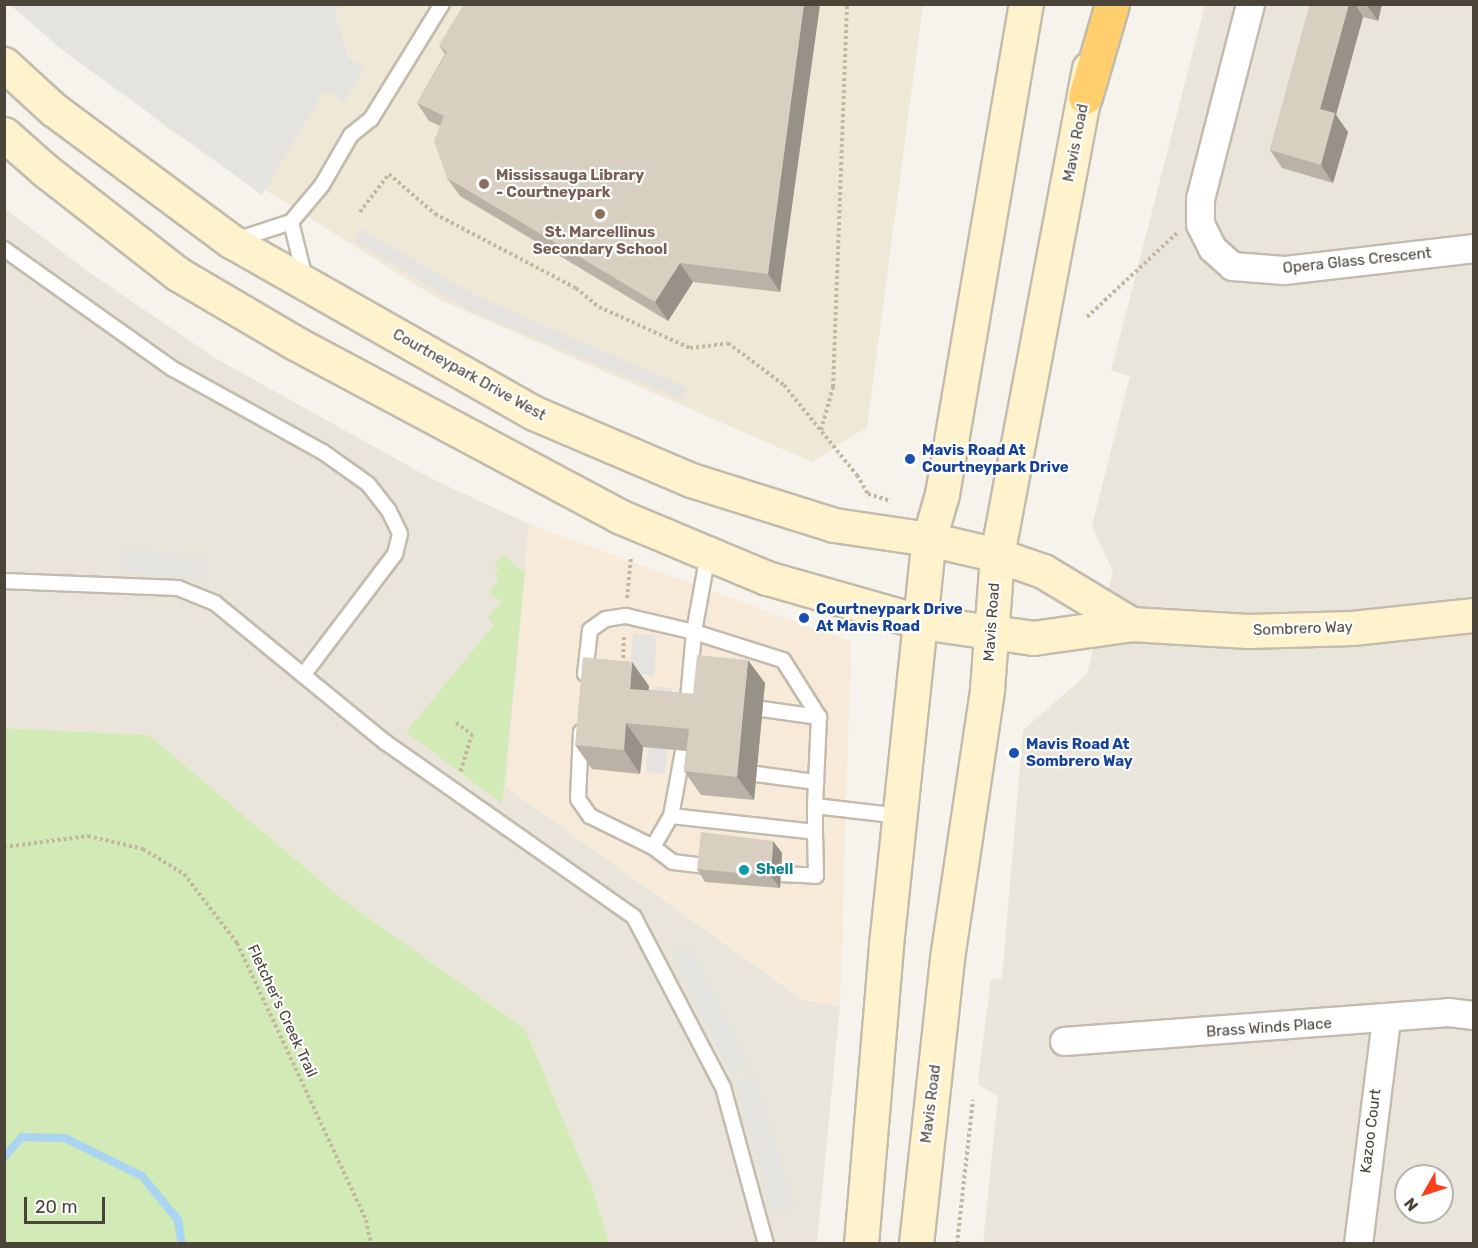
<!DOCTYPE html>
<html>
<head>
<meta charset="utf-8">
<style>
	body { margin:0 }
	#map { position:relative; width:1478px; height:1248px; overflow:hidden; background:#f6f3ec; font-family:Rubik,sans-serif }
	div>[style] { position:absolute }
	.residential>* { inset:0; background:#eae5da }
	.commercial>* { inset:0; background:#f7ead8 }
	.education>* { inset:0; background:#efe8d6 }
	.green>* { inset:0; background:#d2eab5 }
	.parking>* { inset:0; background:#e5e3e0 }
	.stream>* { height:8px; margin:-4px; padding:0 4px; transform-origin:4px; border-radius:4px; background:#a9d4f2 }
	.path>* { height:4px; margin-top:-2px; transform-origin:0; background:repeating-linear-gradient(90deg,#c4b79f 0 3px,transparent 0 6px) }
	.roads { filter:drop-shadow(2px 0 #c2bbae) drop-shadow(-2px 0 #c2bbae) drop-shadow(0 2px #c2bbae) drop-shadow(0 -2px #c2bbae) }
	.lane>* { height:14px; margin:-7px; padding:0 7px; transform-origin:7px; border-radius:7px; background:#fff }
	.street>* { height:27px; margin:-13.5px; padding:0 13.5px; transform-origin:13.5px; border-radius:13.5px; background:#fff }
	.secondary>* { height:33px; margin:-16.5px; padding:0 16.5px; transform-origin:16.5px; border-radius:16.5px; background:#fff3cd }
	.highway>* { height:33px; margin:-16.5px; padding:0 16.5px; transform-origin:16.5px; border-radius:16.5px; background:#ffcf6e }
	.wall>* { inset:0; background:#bab2a6 }
	.shaded-wall>* { inset:0; background:#979187 }
	.building>* { inset:0; background:#d8cfc1 }
	.dots>* { width:16px; height:16px; translate:-50% -50%; box-sizing:border-box; border:3px solid #fff; border-radius:50% }
	span { translate:-50% -50%; white-space:nowrap; text-align:center; line-height:1.15; -webkit-text-stroke:4.5px #fff; paint-order:stroke }
	.street-label { font-size:15px; color:#4b4439 }
	.education-label { font-size:15px; color:#785e54; font-weight:700 }
	.left { translate:0 -50%; text-align:left }
	.transit-label { font-size:15px; color:#164399; font-weight:700 }
	.culture-label { font-size:15px; color:#0d838f; font-weight:700 }
	.frame { position:absolute; inset:0; border:6px solid #4b4439; pointer-events:none }
	.north { position:absolute; left:1394px; top:1164px; width:60px; height:60px; box-sizing:border-box; background:#fff; border:2px solid #b7b4b0; border-radius:50%; rotate:231deg; font-size:16px; font-weight:700; line-height:24px; text-align:center; color:#4b4439 }
	.north::after { content:''; display:block; margin:auto; width:21px; height:27px; background:#fc3f1d; clip-path:polygon(50% 0,100% 100%,50% 72%,0 100%) }
	.scale { position:absolute; left:24px; top:1197px; width:81px; height:27px; box-sizing:border-box; border:3px solid #4b4439; border-top:0; padding-left:8px; font-size:18px; line-height:21px; white-space:nowrap; color:#4b4439; -webkit-text-stroke:4px #fff; paint-order:stroke }
</style>
</head>
<body>
<div id="map">
	<div class="residential">
		<i style="clip-path:polygon(evenodd,1205px 5px,1473px 5px,1473px 1243px,983px 1243px,998px 1096px,979px 1085px,979px 1072px,991px 980px,1002px 978px,1023px 730px,1087px 674px,1113px 572px,1092px 526px,1130px 376px,1111px 371px,1205px 5px,1406px 1176px,1442px 1176px,1442px 1212px,1406px 1212px,1406px 1176px)"></i>
		<i style="clip-path:polygon(4px 208px,87px 271px,217px 359px,432px 479px,529px 524px,506px 787px,805px 1001px,840px 1006px,817px 1243px,609px 1243px,593px 1190px,525px 1029px,342px 899px,149px 735px,5px 728px)"></i>
	</div>
	<div class="commercial">
		<i style="clip-path:polygon(529px 524px,851px 642px,840px 1006px,806px 1001px,506px 787px)"></i>
	</div>
	<div class="education">
		<i style="clip-path:polygon(16px 5px,923px 5px,867px 427px,812px 462px,440px 300px,167px 128px)"></i>
	</div>
	<div class="green">
		<i style="clip-path:polygon(503px 555px,525px 573px,502px 804px,406px 732px,494px 625px,488px 618px,501px 602px,489px 592px,499px 581px,494px 574px,499px 569px,494px 566px)"></i>
		<i style="clip-path:polygon(4px 728px,149px 735px,342px 899px,525px 1029px,593px 1190px,609px 1243px,5px 1243px)"></i>
	</div>
	<div class="parking">
		<i style="clip-path:polygon(10px 5px,341px 5px,335px 15px,348px 58px,365px 67px,344px 103px,330px 92px,323px 93px,262px 195px,65px 52px)"></i>
		<i style="clip-path:polygon(361px 229px,477px 296px,688px 388px,683px 400px,470px 311px,354px 241px)"></i>
		<i style="clip-path:polygon(123px 548px,207px 558px,207px 581px,121px 571px)"></i>
		<i style="clip-path:polygon(633px 634px,657px 635px,654px 676px,630px 673px)"></i>
		<i style="clip-path:polygon(653px 686px,672px 688px,665px 774px,646px 772px)"></i>
		<i style="clip-path:polygon(690px 944px,750px 1064px,731px 1075px,672px 953px)"></i>
		<i style="clip-path:polygon(755px 1076px,794px 1207px,774px 1214px,735px 1081px)"></i>
	</div>
	<div class="stream">
		<i style="left:4px;top:1157px;width:27px;rotate:-48deg"></i>
		<i style="left:22px;top:1137px;width:43px;rotate:1.3deg"></i>
		<i style="left:65px;top:1138px;width:86px;rotate:26.3deg"></i>
		<i style="left:142px;top:1176px;width:57px;rotate:50.7deg"></i>
		<i style="left:178px;top:1220px;width:24px;rotate:81deg"></i>
	</div>
	<div class="path">
		<i style="left:360px;top:212px;width:48px;rotate:-52.7deg"></i>
		<i style="left:389px;top:174px;width:61px;rotate:41deg"></i>
		<i style="left:435px;top:214px;width:159px;rotate:27.7deg"></i>
		<i style="left:576px;top:288px;width:30px;rotate:40deg"></i>
		<i style="left:599px;top:307px;width:100px;rotate:24.3deg"></i>
		<i style="left:690px;top:348px;width:38px;rotate:-7deg"></i>
		<i style="left:728px;top:343px;width:70px;rotate:36.9deg"></i>
		<i style="left:784px;top:385px;width:116px;rotate:51deg"></i>
		<i style="left:857px;top:475px;width:22px;rotate:60deg"></i>
		<i style="left:868px;top:494px;width:24px;rotate:17deg"></i>
		<i style="left:1087px;top:317px;width:123px;rotate:-43deg"></i>
		<i style="left:821px;top:430px;width:45px;rotate:-74.4deg"></i>
		<i style="left:833px;top:387px;width:383px;rotate:-87.9deg"></i>
		<i style="left:627px;top:598px;width:41px;rotate:-84.4deg"></i>
		<i style="left:623px;top:664px;width:29px;rotate:-88deg"></i>
		<i style="left:456px;top:723px;width:19px;rotate:35deg"></i>
		<i style="left:472px;top:734px;width:39px;rotate:107deg"></i>
		<i style="left:4px;top:847px;width:85px;rotate:-7.5deg"></i>
		<i style="left:88px;top:836px;width:57px;rotate:13.3deg"></i>
		<i style="left:143px;top:849px;width:48px;rotate:31.4deg"></i>
		<i style="left:184px;top:874px;width:87px;rotate:52.5deg"></i>
		<i style="left:237px;top:943px;width:306px;rotate:65deg"></i>
		<i style="left:366px;top:1220px;width:25px;rotate:78deg"></i>
		<i style="left:957px;top:1244px;width:145px;rotate:-83.7deg"></i>
	</div>
	<div class="roads">
		<div class="lane">
			<i style="left:291px;top:222px;width:48px;rotate:-50deg"></i>
			<i style="left:322px;top:185px;width:58px;rotate:-59.9deg"></i>
			<i style="left:351px;top:135px;width:26px;rotate:-39deg"></i>
			<i style="left:371px;top:119px;width:135px;rotate:-58.3deg"></i>
			<i style="left:236px;top:240px;width:58px;rotate:-18.1deg"></i>
			<i style="left:291px;top:222px;width:58px;rotate:76deg"></i>
			<i style="left:4px;top:249px;width:207px;rotate:35.4deg"></i>
			<i style="left:173px;top:369px;width:171px;rotate:29deg"></i>
			<i style="left:323px;top:452px;width:55px;rotate:35.4deg"></i>
			<i style="left:368px;top:484px;width:34px;rotate:52deg"></i>
			<i style="left:389px;top:511px;width:25px;rotate:64deg"></i>
			<i style="left:400px;top:534px;width:21px;rotate:104deg"></i>
			<i style="left:395px;top:554px;width:152px;rotate:127.2deg"></i>
			<i style="left:708px;top:554px;width:79px;rotate:100.2deg"></i>
			<i style="left:694px;top:632px;width:93px;rotate:17.5deg"></i>
			<i style="left:783px;top:660px;width:67px;rotate:57.7deg"></i>
			<i style="left:819px;top:717px;width:89px;rotate:92.6deg"></i>
			<i style="left:815px;top:806px;width:86px;rotate:6.7deg"></i>
			<i style="left:4px;top:581px;width:174px;rotate:2.3deg"></i>
			<i style="left:178px;top:588px;width:40px;rotate:22deg"></i>
			<i style="left:215px;top:603px;width:220px;rotate:39.3deg"></i>
			<i style="left:385px;top:742px;width:304px;rotate:35.1deg"></i>
			<i style="left:634px;top:917px;width:192px;rotate:62.4deg"></i>
			<i style="left:723px;top:1087px;width:163px;rotate:74.7deg"></i>
			<i style="left:585px;top:674px;width:44px;rotate:-83.5deg"></i>
			<i style="left:590px;top:630px;width:19px;rotate:-35deg"></i>
			<i style="left:606px;top:619px;width:20px;rotate:-9deg"></i>
			<i style="left:626px;top:616px;width:70px;rotate:13.2deg"></i>
			<i style="left:694px;top:632px;width:78px;rotate:95.1deg"></i>
			<i style="left:762px;top:709px;width:58px;rotate:8deg"></i>
			<i style="left:581px;top:732px;width:67px;rotate:92.6deg"></i>
			<i style="left:578px;top:799px;width:21px;rotate:55deg"></i>
			<i style="left:590px;top:816px;width:70px;rotate:26.2deg"></i>
			<i style="left:653px;top:847px;width:25px;rotate:37deg"></i>
			<i style="left:673px;top:862px;width:34px;rotate:7deg"></i>
			<i style="left:756px;top:774px;width:61px;rotate:7.6deg"></i>
			<i style="left:671px;top:816px;width:145px;rotate:6.3deg"></i>
			<i style="left:815px;top:832px;width:26px;rotate:-90deg"></i>
			<i style="left:653px;top:847px;width:36px;rotate:-60deg"></i>
			<i style="left:671px;top:816px;width:66px;rotate:-79.5deg"></i>
			<i style="left:781px;top:874px;width:35px;rotate:3deg"></i>
			<i style="left:816px;top:876px;width:44px;rotate:-91.3deg"></i>
		</div>
		<div class="street">
			<i style="left:1250px;top:4px;width:201px;rotate:104.4deg"></i>
			<i style="left:1200px;top:199px;width:25px;rotate:90deg"></i>
			<i style="left:1200px;top:224px;width:27px;rotate:63deg"></i>
			<i style="left:1212px;top:248px;width:27px;rotate:42deg"></i>
			<i style="left:1232px;top:266px;width:52px;rotate:4.4deg"></i>
			<i style="left:1284px;top:270px;width:191px;rotate:-6.6deg"></i>
			<i style="left:1064px;top:1041px;width:385px;rotate:-4.3deg"></i>
			<i style="left:1448px;top:1012px;width:26px;rotate:7deg"></i>
			<i style="left:1358px;top:1244px;width:227px;rotate:-82.9deg"></i>
		</div>
		<div class="secondary">
			<i style="left:4px;top:64px;width:67px;rotate:42.6deg"></i>
			<i style="left:53px;top:109px;width:222px;rotate:36.6deg"></i>
			<i style="left:231px;top:241px;width:348px;rotate:29.6deg"></i>
			<i style="left:534px;top:413px;width:171px;rotate:23.1deg"></i>
			<i style="left:691px;top:480px;width:150px;rotate:17.5deg"></i>
			<i style="left:834px;top:525px;width:96px;rotate:8.4deg"></i>
			<i style="left:929px;top:539px;width:70px;rotate:13.2deg"></i>
			<i style="left:997px;top:555px;width:49px;rotate:19.2deg"></i>
			<i style="left:1043px;top:571px;width:103px;rotate:31.1deg"></i>
			<i style="left:4px;top:134px;width:56px;rotate:41.4deg"></i>
			<i style="left:46px;top:171px;width:167px;rotate:38deg"></i>
			<i style="left:178px;top:274px;width:138px;rotate:30.5deg"></i>
			<i style="left:297px;top:344px;width:367px;rotate:28.1deg"></i>
			<i style="left:621px;top:517px;width:158px;rotate:22.7deg"></i>
			<i style="left:767px;top:578px;width:160px;rotate:15.9deg"></i>
			<i style="left:921px;top:622px;width:113px;rotate:8.1deg"></i>
			<i style="left:1033px;top:638px;width:99px;rotate:-8.1deg"></i>
			<i style="left:1131px;top:624px;width:117px;rotate:3.4deg"></i>
			<i style="left:1248px;top:631px;width:104px;rotate:-1.7deg"></i>
			<i style="left:1352px;top:628px;width:123px;rotate:-6.1deg"></i>
			<i style="left:861px;top:1244px;width:300px;rotate:-85.2deg"></i>
			<i style="left:886px;top:945px;width:408px;rotate:-84deg"></i>
			<i style="left:929px;top:539px;width:47px;rotate:-73.9deg"></i>
			<i style="left:942px;top:494px;width:497px;rotate:-80.3deg"></i>
			<i style="left:916px;top:1244px;width:288px;rotate:-83.8deg"></i>
			<i style="left:947px;top:958px;width:272px;rotate:-81.5deg"></i>
			<i style="left:987px;top:689px;width:134px;rotate:-85.7deg"></i>
			<i style="left:997px;top:555px;width:495px;rotate:-79.3deg"></i>
		</div>
		<div class="highway">
			<i style="left:1085px;top:97px;width:97px;rotate:-73.8deg"></i>
		</div>
	</div>
	<div class="wall">
		<i style="clip-path:polygon(820px 4px,780px 292px,693px 282px,668px 321px,460px 196px,447px 178px,440px 126px,429px 121px,417px 103px,445px 54px,439px 45px)"></i>
		<i style="clip-path:polygon(1310px 4px,1382px 4px,1378px 21px,1363px 17px,1336px 115px,1348px 132px,1333px 183px,1282px 168px,1270px 150px)"></i>
		<i style="clip-path:polygon(765px 683px,754px 800px,701px 795px,684px 771px,686px 751px,643px 747px,640px 774px,592px 769px,575px 745px,649px 686px,648px 690px,693px 694px)"></i>
		<i style="clip-path:polygon(782px 853px,780px 888px,705px 882px,697px 869px)"></i>
	</div>
	<div class="shaded-wall">
		<i style="clip-path:polygon(804px 4px,820px 4px,780px 292px,768px 274px)"></i>
		<i style="clip-path:polygon(1349px 4px,1355px 4px,1363px 17px,1336px 115px,1348px 132px,1333px 183px,1321px 165px,1320px 109px)"></i>
		<i style="clip-path:polygon(1366px 4px,1382px 4px,1378px 21px)"></i>
		<i style="clip-path:polygon(680px 263px,693px 282px,668px 321px,655px 302px)"></i>
		<i style="clip-path:polygon(748px 660px,765px 683px,754px 800px,737px 777px)"></i>
		<i style="clip-path:polygon(632px 662px,649px 686px,646px 712px,630px 689px)"></i>
		<i style="clip-path:polygon(626px 723px,643px 747px,640px 774px,624px 750px)"></i>
		<i style="clip-path:polygon(773px 841px,782px 853px,780px 888px,771px 876px)"></i>
	</div>
	<div class="building">
		<i style="clip-path:polygon(464px 4px,804px 4px,768px 274px,680px 263px,655px 302px,447px 178px,434px 141px,444px 116px,417px 103px,447px 52px,439px 45px)"></i>
		<i style="clip-path:polygon(1310px 4px,1349px 4px,1320px 109px,1335px 113px,1321px 165px,1270px 150px)"></i>
		<i style="clip-path:polygon(697px 655px,748px 660px,737px 777px,684px 771px,689px 729px,626px 723px,624px 750px,575px 745px,583px 657px,632px 662px,630px 689px,693px 694px)"></i>
		<i style="clip-path:polygon(701px 832px,773px 841px,771px 876px,697px 869px)"></i>
	</div>
	<div class="dots">
		<i style="left:484px;top:184px;background:#8d6e63"></i>
		<i style="left:600px;top:214px;background:#8d6e63"></i>
		<i style="left:910px;top:459px;background:#1a4fb4"></i>
		<i style="left:804px;top:618px;background:#1a4fb4"></i>
		<i style="left:1014px;top:753px;background:#1a4fb4"></i>
		<i style="left:744px;top:870px;background:#0f9aa8"></i>
	</div>
	<div class="street-label">
		<span style="left:1076px;top:143px;rotate:-79deg">Mavis Road</span>
		<span style="left:1357px;top:261px;rotate:-6deg">Opera Glass Crescent</span>
		<span style="left:469px;top:375px;rotate:29deg">Courtneypark Drive West</span>
		<span style="left:992px;top:622px;rotate:-86deg">Mavis Road</span>
		<span style="left:1303px;top:629px;rotate:-2deg">Sombrero Way</span>
		<span style="left:282px;top:1011px;rotate:65deg">Fletcher's Creek Trail</span>
		<span style="left:1269px;top:1028px;rotate:-4deg">Brass Winds Place</span>
		<span style="left:931px;top:1104px;rotate:-83deg">Mavis Road</span>
		<span style="left:1371px;top:1131px;rotate:-83deg">Kazoo Court</span>
	</div>
	<div class="education-label">
		<span class="left" style="left:496px;top:184px">Mississauga Library<br>- Courtneypark</span>
		<span style="left:600px;top:241px">St. Marcellinus<br>Secondary School</span>
	</div>
	<div class="transit-label">
		<span class="left" style="left:922px;top:459px">Mavis Road At<br>Courtneypark Drive</span>
		<span class="left" style="left:816px;top:618px">Courtneypark Drive<br>At Mavis Road</span>
		<span class="left" style="left:1026px;top:753px">Mavis Road At<br>Sombrero Way</span>
	</div>
	<div class="culture-label">
		<span class="left" style="left:756px;top:870px">Shell</span>
	</div>
	<div class="frame"></div>
	<div class="north">N</div>
	<div class="scale">20 m</div>
</div>
</body>
</html>
